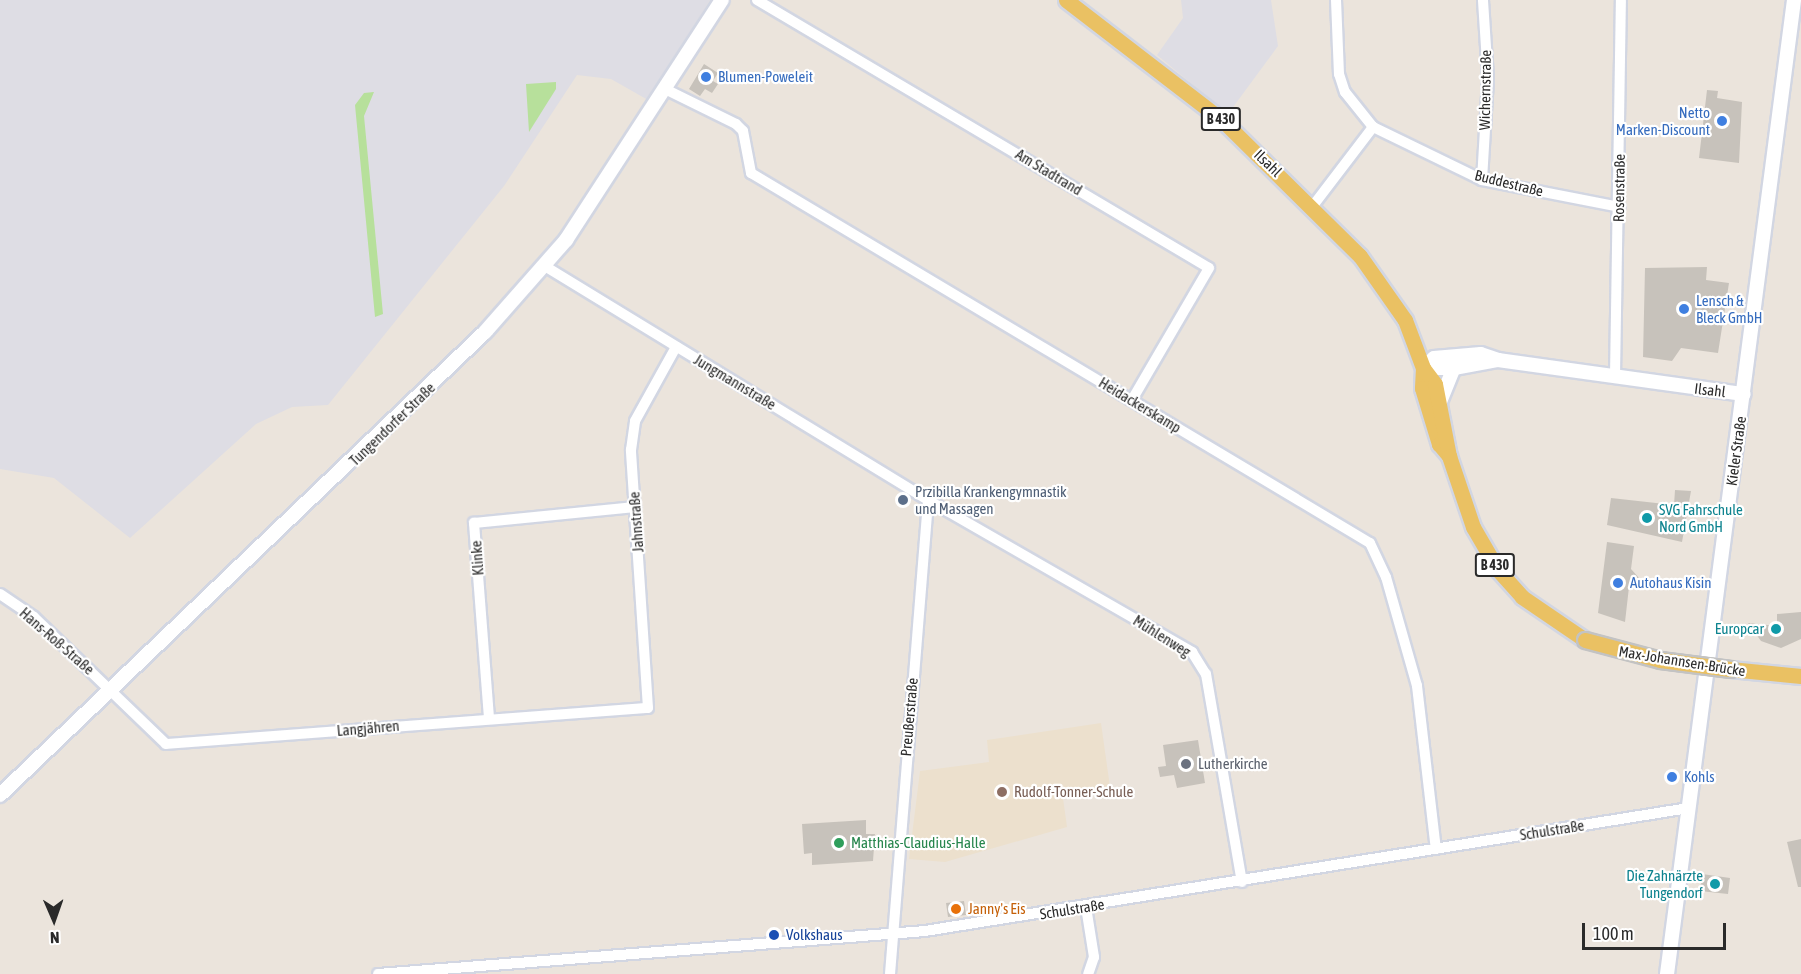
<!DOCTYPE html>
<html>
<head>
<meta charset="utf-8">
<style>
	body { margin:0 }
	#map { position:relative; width:1801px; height:974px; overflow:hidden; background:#ebe4dc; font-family:"Asap Condensed",sans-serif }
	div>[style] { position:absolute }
	.industrial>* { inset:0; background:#dedde4 }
	.education>* { inset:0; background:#ece0cd }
	.green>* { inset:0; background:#b7e09b }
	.building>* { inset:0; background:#c7c2bb }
	.roads { filter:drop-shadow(2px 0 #d2d6e2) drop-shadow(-2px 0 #d2d6e2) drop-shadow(0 2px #d2d6e2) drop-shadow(0 -2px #d2d6e2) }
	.street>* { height:10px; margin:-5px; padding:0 5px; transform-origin:5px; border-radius:5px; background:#fff }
	.secondary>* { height:14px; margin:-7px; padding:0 7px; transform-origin:7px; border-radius:7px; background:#fff }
	.primary>* { height:15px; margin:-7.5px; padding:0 7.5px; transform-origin:7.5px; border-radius:7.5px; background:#eac163 }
	.bridges { filter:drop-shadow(2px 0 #c3c3c3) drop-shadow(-2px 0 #c3c3c3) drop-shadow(0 2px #c3c3c3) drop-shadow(0 -2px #c3c3c3) }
	.primary-bridge>* { height:15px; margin:-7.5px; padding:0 7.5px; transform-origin:7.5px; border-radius:7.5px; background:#eac163 }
	.dots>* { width:16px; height:16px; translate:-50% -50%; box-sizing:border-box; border:3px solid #fff; border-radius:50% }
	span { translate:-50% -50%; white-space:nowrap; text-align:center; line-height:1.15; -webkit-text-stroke:4.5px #fff; paint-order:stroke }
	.shield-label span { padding:2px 4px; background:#fff; border:2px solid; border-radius:4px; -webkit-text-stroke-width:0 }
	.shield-label { font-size:14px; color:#2a2a2a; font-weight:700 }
	.shop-label { font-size:15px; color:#366cbe }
	.left { translate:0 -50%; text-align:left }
	.right { translate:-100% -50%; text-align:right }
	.street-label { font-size:15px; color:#2a2a2a }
	.service-label { font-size:15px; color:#4e5e75 }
	.culture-label { font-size:15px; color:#0d838f }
	.worship-label { font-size:15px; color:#5b616d }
	.education-label { font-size:15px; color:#785e54 }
	.leisure-label { font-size:15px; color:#27864d }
	.food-label { font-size:15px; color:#c56008 }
	.transit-label { font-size:15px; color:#164399 }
	.north { position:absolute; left:24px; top:890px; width:60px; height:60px; -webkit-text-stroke:4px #fff; paint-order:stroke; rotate:178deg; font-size:16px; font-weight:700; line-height:24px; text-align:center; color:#2a2a2a }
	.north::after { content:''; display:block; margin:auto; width:21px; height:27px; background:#2a2a2a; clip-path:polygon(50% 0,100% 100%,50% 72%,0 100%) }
	.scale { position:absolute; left:1582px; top:923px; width:144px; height:27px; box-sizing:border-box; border:3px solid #2a2a2a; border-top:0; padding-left:8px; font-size:18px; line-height:21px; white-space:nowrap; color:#2a2a2a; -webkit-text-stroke:4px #fff; paint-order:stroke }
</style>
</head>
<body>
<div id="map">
	<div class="industrial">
		<i style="clip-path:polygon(0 0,710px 0,648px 100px,611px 79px,577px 75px,504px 186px,328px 405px,292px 407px,256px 424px,130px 538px,54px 478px,0 469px)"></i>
		<i style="clip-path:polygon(1181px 0,1271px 0,1278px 46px,1228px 114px,1157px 55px,1183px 18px)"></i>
	</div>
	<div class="education">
		<i style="clip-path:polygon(1101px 723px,1110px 787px,1063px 798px,1067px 827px,945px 862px,909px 859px,920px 771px,989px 762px,987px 740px)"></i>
	</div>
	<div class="green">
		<i style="clip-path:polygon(556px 82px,556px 89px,529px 132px,526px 84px)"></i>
		<i style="clip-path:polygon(374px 92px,364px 116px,383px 314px,375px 317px,355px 105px,364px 93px)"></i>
	</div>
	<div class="building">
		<i style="clip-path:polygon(704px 64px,718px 73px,713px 81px,718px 84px,712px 93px,705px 89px,700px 96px,689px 89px)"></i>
		<i style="clip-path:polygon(1707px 90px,1718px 91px,1717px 98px,1742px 102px,1739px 163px,1699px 158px)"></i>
		<i style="clip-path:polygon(1707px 267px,1706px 280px,1729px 283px,1718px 353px,1681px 348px,1672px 361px,1643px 357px,1645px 268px)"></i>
		<i style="clip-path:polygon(1675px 490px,1691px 491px,1682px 542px,1607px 525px,1611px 498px,1674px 505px)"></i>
		<i style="clip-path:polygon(1607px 542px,1634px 546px,1631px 569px,1640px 579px,1629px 587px,1625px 622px,1598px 613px)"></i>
		<i style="clip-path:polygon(1801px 612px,1801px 639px,1781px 648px,1761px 641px,1748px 623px,1777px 626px,1777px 614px)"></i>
		<i style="clip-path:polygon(1198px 740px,1205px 783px,1177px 788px,1174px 775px,1160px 777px,1158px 767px,1166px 766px,1163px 745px)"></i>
		<i style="clip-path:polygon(866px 820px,866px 834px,875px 834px,873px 861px,812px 865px,812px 853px,804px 854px,802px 824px)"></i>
		<i style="clip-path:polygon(1801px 839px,1801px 887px,1798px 887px,1787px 842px)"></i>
		<i style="clip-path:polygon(1702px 874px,1730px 878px,1728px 894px,1700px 891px)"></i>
		<i style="clip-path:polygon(964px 901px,966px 915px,948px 917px,946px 903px)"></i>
	</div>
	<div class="roads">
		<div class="street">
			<i style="left:757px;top:0;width:525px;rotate:30.66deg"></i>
			<i style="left:1209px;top:268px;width:153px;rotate:120.3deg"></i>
			<i style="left:1336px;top:0;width:74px;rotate:87.7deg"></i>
			<i style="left:1339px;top:74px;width:19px;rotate:72deg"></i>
			<i style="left:1345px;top:92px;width:45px;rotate:51.3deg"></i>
			<i style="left:1373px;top:127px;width:121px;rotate:25.9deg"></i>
			<i style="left:1482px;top:180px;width:140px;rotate:11.1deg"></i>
			<i style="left:667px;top:90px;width:77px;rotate:26.2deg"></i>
			<i style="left:736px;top:124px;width:10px;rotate:45deg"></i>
			<i style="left:743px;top:131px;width:43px;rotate:79.2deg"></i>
			<i style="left:751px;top:173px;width:721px;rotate:30.87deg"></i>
			<i style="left:1370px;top:543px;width:38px;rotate:65deg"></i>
			<i style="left:1386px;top:577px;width:113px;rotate:74.1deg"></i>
			<i style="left:1417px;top:686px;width:164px;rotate:83.4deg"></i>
			<i style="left:1482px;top:180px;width:102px;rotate:-86.6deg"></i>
			<i style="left:1488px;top:78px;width:78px;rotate:-93.7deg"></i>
			<i style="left:1312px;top:207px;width:101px;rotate:-52.7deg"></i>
			<i style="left:543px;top:265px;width:451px;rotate:31.4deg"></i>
			<i style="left:928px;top:500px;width:305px;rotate:29.9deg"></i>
			<i style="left:1192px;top:652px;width:26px;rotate:58deg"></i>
			<i style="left:1206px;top:674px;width:211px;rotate:80.2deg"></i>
			<i style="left:1615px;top:376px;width:376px;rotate:-89.1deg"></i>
			<i style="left:0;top:594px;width:41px;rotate:34.1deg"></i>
			<i style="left:34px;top:617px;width:183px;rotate:43.9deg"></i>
			<i style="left:166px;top:744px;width:483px;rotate:-4.3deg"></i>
			<i style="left:648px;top:708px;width:259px;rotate:-93.8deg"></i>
			<i style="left:631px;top:450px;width:29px;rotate:-82deg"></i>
			<i style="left:635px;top:421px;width:85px;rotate:-61deg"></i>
			<i style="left:489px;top:718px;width:196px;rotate:-94.4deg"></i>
			<i style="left:474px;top:523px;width:162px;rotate:-5.7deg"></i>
			<i style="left:1086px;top:907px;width:51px;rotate:80.9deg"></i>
			<i style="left:1094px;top:957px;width:18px;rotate:109deg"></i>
			<i style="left:378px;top:974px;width:549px;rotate:-4.49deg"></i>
			<i style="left:925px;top:931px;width:774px;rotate:-9.15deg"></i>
			<i style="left:890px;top:974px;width:476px;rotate:-85.4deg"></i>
		</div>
		<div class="secondary">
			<i style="left:1423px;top:368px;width:15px;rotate:-42deg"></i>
			<i style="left:1434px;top:358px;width:47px;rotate:-4.9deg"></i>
			<i style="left:1481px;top:354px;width:18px;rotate:19deg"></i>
			<i style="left:1498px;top:360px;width:248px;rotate:7.9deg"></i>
			<i style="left:1423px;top:368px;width:31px"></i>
			<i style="left:1454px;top:368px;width:45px;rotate:-10.3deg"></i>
			<i style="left:1440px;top:402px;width:37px;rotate:-68deg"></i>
			<i style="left:0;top:795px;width:671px;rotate:-43.67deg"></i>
			<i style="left:485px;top:332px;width:123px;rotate:-48.6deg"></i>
			<i style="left:566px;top:240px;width:286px;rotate:-57deg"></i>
			<i style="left:1667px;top:974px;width:982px;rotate:-82.57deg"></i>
		</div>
		<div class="primary">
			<i style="left:1066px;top:0;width:198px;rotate:37.6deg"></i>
			<i style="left:1223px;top:121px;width:192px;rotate:44.6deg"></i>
			<i style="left:1360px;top:256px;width:78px;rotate:54.9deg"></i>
			<i style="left:1405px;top:320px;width:51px;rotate:69.4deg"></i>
			<i style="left:1423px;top:368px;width:20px;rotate:93deg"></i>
			<i style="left:1422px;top:388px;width:59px;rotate:73.1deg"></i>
			<i style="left:1439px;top:444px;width:16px;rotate:50deg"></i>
			<i style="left:1423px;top:368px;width:20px;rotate:53deg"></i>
			<i style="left:1435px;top:384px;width:73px;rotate:79deg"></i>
			<i style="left:1449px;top:456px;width:75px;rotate:71.3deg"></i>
			<i style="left:1473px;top:527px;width:50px;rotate:59.8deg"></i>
			<i style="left:1498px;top:570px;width:36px;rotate:48deg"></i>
			<i style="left:1522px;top:597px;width:76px;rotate:34.3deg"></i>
			<i style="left:1730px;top:669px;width:71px;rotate:5.6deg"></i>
		</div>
	</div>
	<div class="bridges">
		<div class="primary-bridge">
			<i style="left:1585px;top:640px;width:78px;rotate:14.9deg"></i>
			<i style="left:1660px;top:660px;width:71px;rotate:7.3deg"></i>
		</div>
	</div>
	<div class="dots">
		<i style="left:706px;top:77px;background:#3f7fe0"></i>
		<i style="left:1722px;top:121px;background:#3f7fe0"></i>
		<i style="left:1684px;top:309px;background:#3f7fe0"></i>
		<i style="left:903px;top:500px;background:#5c6f8a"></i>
		<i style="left:1647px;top:518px;background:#0f9aa8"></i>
		<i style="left:1618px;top:583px;background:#3f7fe0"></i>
		<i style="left:1776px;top:629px;background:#0f9aa8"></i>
		<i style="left:1186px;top:764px;background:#6b7280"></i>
		<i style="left:1672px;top:777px;background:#3f7fe0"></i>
		<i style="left:1002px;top:792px;background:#8d6e63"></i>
		<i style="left:839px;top:843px;background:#2e9e5b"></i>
		<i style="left:1715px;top:884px;background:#0f9aa8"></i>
		<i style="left:956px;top:909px;background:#e8710a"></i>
		<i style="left:774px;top:935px;background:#1a4fb4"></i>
	</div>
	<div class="shield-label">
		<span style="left:1221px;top:119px">B 430</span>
		<span style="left:1495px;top:565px">B 430</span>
	</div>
	<div class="shop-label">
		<span class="left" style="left:718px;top:77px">Blumen-Poweleit</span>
		<span class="right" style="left:1710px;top:121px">Netto<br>Marken-Discount</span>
		<span class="left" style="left:1696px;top:309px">Lensch &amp;<br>Bleck GmbH</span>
		<span class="left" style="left:1630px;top:583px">Autohaus Kisin</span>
		<span class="left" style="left:1684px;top:777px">Kohls</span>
	</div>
	<div class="street-label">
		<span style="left:1485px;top:90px;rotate:-89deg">Wichernstraße</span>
		<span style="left:1268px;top:163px;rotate:44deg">Ilsahl</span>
		<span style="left:1049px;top:172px;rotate:31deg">Am Stadtrand</span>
		<span style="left:1509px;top:183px;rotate:14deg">Buddestraße</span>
		<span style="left:1619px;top:188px;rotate:-89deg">Rosenstraße</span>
		<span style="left:735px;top:382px;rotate:31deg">Jungmannstraße</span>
		<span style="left:1710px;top:390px;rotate:7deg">Ilsahl</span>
		<span style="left:1140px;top:405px;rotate:31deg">Heidackerskamp</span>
		<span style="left:392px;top:424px;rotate:-44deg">Tungendorfer Straße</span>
		<span style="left:1736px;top:451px;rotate:-82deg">Kieler Straße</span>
		<span style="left:636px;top:522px;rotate:-94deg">Jahnstraße</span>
		<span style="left:477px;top:558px;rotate:-94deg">Klinke</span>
		<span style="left:1162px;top:636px;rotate:32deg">Mühlenweg</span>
		<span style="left:57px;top:641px;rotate:41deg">Hans-Roß-Straße</span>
		<span style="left:1682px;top:661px;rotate:9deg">Max-Johannsen-Brücke</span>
		<span style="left:909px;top:717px;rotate:-85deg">Preußerstraße</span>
		<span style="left:368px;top:728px;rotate:-5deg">Langjähren</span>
		<span style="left:1552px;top:830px;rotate:-9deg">Schulstraße</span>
		<span style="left:1072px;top:909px;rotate:-9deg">Schulstraße</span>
	</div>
	<div class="service-label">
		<span class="left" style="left:915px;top:500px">Przibilla Krankengymnastik<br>und Massagen</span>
	</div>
	<div class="culture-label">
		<span class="left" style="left:1659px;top:518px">SVG Fahrschule<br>Nord GmbH</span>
		<span class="right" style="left:1764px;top:629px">Europcar</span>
		<span class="right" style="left:1703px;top:884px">Die Zahnärzte<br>Tungendorf</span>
	</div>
	<div class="worship-label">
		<span class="left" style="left:1198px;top:764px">Lutherkirche</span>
	</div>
	<div class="education-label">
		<span class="left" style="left:1014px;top:792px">Rudolf-Tonner-Schule</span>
	</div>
	<div class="leisure-label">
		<span class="left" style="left:851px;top:843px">Matthias-Claudius-Halle</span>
	</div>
	<div class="food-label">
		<span class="left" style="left:968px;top:909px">Janny's Eis</span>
	</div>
	<div class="transit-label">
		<span class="left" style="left:786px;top:935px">Volkshaus</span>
	</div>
	<div class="north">N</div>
	<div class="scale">100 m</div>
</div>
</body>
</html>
